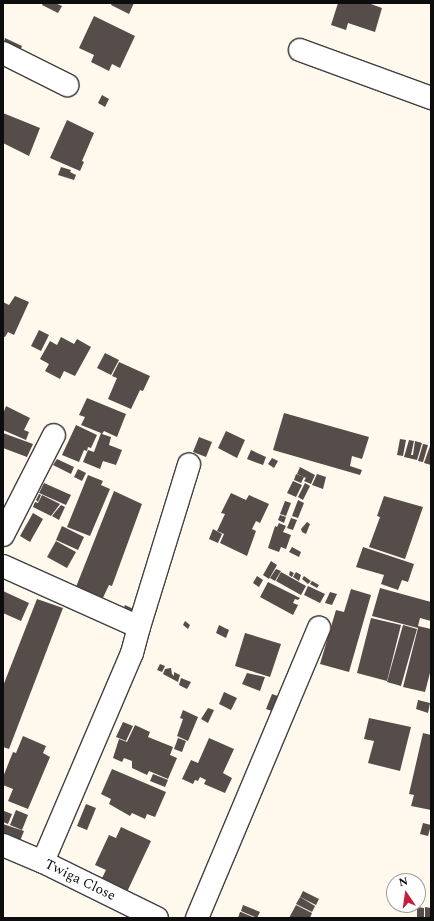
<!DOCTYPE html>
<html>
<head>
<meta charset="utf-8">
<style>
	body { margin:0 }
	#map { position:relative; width:434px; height:921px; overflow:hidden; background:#fff9ed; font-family:Spectral,serif }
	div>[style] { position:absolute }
	.building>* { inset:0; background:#564c49 }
	.roads { filter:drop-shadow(1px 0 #404040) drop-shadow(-1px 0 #404040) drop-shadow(0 1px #404040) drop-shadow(0 -1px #404040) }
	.minor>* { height:22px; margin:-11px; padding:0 11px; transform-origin:11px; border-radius:11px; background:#fff }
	span { translate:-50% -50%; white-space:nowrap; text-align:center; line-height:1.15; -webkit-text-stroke:4px #fff; paint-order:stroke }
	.street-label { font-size:14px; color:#0d0d0d }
	.frame { position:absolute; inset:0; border:4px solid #0d0d0d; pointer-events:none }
	.north { position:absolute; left:386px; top:873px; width:40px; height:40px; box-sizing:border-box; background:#fff; border:1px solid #9e9e9e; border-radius:50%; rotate:347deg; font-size:11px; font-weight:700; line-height:16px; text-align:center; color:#0d0d0d }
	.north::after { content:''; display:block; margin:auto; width:14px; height:18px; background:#c2203a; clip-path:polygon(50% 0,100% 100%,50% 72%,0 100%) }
</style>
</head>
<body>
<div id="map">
	<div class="building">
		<i style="clip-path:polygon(43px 3px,55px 3px,62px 6px,58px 13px,42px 5px)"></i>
		<i style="clip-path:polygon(112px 3px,134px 3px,129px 14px,111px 5px)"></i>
		<i style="clip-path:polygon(338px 3px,368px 3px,382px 8px,375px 32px,348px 23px,346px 30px,331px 25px)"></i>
		<i style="clip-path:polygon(94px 16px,135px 36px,120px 68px,112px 64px,109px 71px,91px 62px,94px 55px,79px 48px)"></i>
		<i style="clip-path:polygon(5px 38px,22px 46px,18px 56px,3px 48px)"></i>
		<i style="clip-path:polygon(102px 95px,109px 99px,105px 107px,98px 103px)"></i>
		<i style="clip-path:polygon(3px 113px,40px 128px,29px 156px,3px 143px)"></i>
		<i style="clip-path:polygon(67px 120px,94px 133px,82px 161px,84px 162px,80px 171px,50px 158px)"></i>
		<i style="clip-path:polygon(61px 167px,71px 170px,70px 172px,76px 175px,74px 180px,58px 175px)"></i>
		<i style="clip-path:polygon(15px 296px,29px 302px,14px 335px,8px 332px,5px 337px,3px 336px,3px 302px,9px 305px)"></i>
		<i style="clip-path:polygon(39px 330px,49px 335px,41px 351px,31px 346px)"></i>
		<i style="clip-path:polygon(61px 337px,74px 344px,77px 339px,91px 347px,75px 376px,64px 371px,60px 379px,45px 371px,49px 364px,40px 359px,50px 341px,57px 345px)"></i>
		<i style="clip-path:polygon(105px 353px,119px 360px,111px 375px,97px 368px)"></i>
		<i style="clip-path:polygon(119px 362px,150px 376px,143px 391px,140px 390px,131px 409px,108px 399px,117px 378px,112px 376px)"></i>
		<i style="clip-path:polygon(87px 398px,126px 414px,117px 437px,104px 431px,102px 434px,111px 437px,109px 445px,122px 450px,116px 465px,103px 461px,100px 469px,83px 462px,88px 450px,94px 452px,101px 433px,81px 425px,85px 417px,79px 415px)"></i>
		<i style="clip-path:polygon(6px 406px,30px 418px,24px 430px,29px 432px,26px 440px,3px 430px,3px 414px)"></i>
		<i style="clip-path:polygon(284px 413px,369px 437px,362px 459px,352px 456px,350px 466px,362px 470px,360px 475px,273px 450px)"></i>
		<i style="clip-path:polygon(76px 425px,97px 435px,91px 448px,88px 447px,87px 451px,84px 450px,79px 462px,62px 455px)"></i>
		<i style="clip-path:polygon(226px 431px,245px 440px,237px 458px,218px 448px)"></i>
		<i style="clip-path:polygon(3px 433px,33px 444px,27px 457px,3px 448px)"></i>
		<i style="clip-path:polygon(199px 437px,212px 442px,206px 457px,193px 452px)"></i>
		<i style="clip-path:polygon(400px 439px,406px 440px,403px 456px,397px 455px)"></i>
		<i style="clip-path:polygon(409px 440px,414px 441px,411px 455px,413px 455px,415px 441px,422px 443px,417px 460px,404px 457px)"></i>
		<i style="clip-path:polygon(423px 444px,428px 445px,423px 462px,418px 461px)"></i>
		<i style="clip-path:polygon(430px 446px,431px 446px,431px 465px,424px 463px)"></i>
		<i style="clip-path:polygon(251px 450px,266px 457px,263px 465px,247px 459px)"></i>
		<i style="clip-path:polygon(272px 458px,278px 461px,274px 468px,268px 464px)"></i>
		<i style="clip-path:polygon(57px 459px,74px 467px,71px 474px,53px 465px)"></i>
		<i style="clip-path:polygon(300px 467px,315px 475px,311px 484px,304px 481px,306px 478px,297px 474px)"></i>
		<i style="clip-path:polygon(78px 469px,86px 473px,82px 481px,74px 477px)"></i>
		<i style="clip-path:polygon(296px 474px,304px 477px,301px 483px,294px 480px)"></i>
		<i style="clip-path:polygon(317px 474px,326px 477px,323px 489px,312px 485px)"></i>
		<i style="clip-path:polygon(88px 475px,103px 481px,101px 485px,110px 489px,90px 536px,67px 527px)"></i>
		<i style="clip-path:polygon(293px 481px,302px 485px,296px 497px,287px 493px)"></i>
		<i style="clip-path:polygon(44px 483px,71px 495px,66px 505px,39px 493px)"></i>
		<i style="clip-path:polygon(305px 483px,310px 486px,303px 500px,298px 497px)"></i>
		<i style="clip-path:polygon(114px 491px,142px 504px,112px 586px,109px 585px,101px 602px,74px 592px)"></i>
		<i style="clip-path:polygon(231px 493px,246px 500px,249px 495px,269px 504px,260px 523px,256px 521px,252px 529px,256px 531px,247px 556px,220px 543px,224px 534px,217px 531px,225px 514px,221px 513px)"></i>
		<i style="clip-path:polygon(39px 494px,41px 495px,38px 502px,36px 500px)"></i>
		<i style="clip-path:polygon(42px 495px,60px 504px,51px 516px,33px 507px,35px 502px,38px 503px)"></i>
		<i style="clip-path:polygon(384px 496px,423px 507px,405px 559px,369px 547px,380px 517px,377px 516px)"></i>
		<i style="clip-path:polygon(298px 500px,304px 503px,298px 518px,292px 516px)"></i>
		<i style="clip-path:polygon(285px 501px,291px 503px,286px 516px,280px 514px)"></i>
		<i style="clip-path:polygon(61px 505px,65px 507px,59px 520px,52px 516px)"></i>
		<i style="clip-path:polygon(33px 513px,43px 519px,30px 542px,20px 536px)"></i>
		<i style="clip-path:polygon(280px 515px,286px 517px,284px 523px,278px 520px)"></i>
		<i style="clip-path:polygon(291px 518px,297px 520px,293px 530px,287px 528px)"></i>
		<i style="clip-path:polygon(307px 522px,310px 524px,306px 534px,302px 532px,301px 529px)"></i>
		<i style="clip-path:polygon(279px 523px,286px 526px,283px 532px,291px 535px,286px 549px,281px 547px,279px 552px,268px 548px,275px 526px,277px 527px)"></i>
		<i style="clip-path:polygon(62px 526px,84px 537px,78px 550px,56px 540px)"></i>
		<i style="clip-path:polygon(213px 529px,222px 534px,218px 543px,209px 539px)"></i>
		<i style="clip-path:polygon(56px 541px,76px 552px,67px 568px,47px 557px)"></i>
		<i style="clip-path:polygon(292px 547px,301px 552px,299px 557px,289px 552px)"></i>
		<i style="clip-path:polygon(363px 547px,414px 564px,408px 582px,402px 580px,398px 590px,381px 584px,384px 575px,356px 567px)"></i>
		<i style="clip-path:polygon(271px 561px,277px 565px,269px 579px,263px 575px)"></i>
		<i style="clip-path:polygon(276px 569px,281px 571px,275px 581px,270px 578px)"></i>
		<i style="clip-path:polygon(290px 571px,294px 573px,292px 577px,289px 575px)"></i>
		<i style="clip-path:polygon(281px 572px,306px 586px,301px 595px,276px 581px)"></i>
		<i style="clip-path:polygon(296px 572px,301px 575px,299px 581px,293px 577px)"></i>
		<i style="clip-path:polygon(257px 576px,263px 580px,259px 587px,253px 583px)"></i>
		<i style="clip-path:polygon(304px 576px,311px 581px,308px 584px,302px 579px)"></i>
		<i style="clip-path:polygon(312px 581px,319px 585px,317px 588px,310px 584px)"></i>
		<i style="clip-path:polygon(268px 582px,300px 598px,298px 600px,295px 599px,293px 603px,298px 605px,293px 615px,260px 597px)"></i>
		<i style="clip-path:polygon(308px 586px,325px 594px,320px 603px,304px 595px)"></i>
		<i style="clip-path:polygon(380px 588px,431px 602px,431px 621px,420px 618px,418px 626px,431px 629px,431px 669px,425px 692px,403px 687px,418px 628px,372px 616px)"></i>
		<i style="clip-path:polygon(351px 589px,371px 595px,349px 672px,320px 664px,336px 610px,344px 612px)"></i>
		<i style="clip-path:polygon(3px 591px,29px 603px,21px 621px,3px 613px)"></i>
		<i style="clip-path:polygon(330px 592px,337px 594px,332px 605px,325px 603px)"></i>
		<i style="clip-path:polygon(37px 599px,63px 608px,9px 749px,3px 747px,3px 686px)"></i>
		<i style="clip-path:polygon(125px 605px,142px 613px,119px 618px)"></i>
		<i style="clip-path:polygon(371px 618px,401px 625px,387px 681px,357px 673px)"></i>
		<i style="clip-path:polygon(185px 621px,190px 625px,188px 629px,183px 625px)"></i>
		<i style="clip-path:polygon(219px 625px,229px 630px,226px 638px,216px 633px)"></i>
		<i style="clip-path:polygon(403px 625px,417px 629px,401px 686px,387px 682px)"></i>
		<i style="clip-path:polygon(245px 633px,281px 644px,270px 677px,235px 666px)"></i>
		<i style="clip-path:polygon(160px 664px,165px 666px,162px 672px,157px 670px)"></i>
		<i style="clip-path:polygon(171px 668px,172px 674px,174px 676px,174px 672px,180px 675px,178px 682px,163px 674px,165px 669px)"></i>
		<i style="clip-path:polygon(247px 673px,265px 677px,260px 691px,242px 684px)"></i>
		<i style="clip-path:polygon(181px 678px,191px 682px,187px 689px,179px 685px)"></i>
		<i style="clip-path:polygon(224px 692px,237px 698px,231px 710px,219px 704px)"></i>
		<i style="clip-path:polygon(272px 694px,286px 699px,281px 714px,266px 709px)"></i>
		<i style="clip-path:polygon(418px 700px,430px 703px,428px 713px,416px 709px)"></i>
		<i style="clip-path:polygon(208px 708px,214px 710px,208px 723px,201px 719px)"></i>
		<i style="clip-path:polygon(183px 710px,198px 717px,188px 741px,177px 736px,183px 719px,180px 718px)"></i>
		<i style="clip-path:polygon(369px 718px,411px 727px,400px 771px,368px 763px,374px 741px,364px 739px)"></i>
		<i style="clip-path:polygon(123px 722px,133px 726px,126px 741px,116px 737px)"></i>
		<i style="clip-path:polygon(135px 725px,150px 732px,148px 737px,173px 747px,170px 755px,177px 758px,168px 779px,149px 771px,147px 775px,132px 768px,132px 761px,124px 758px,122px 762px,113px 758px,119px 739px,127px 742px)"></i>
		<i style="clip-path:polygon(423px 733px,431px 735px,431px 810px,411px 806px,414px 795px,409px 794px)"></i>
		<i style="clip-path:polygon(23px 736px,46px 746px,43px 753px,50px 757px,28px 809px,8px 801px,13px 789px,3px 785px,3px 777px,13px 752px,16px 753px)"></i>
		<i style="clip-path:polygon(178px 738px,186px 741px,182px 752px,174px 749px)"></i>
		<i style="clip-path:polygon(209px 738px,234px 749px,223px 773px,232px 778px,225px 793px,204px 784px,206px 780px,200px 777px,198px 781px,195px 780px,193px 784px,182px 779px,191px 760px,198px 763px)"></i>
		<i style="clip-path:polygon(112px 769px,166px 792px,155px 817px,147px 814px,145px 819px,132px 813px,130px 816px,109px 804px,111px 799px,101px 794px)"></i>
		<i style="clip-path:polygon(153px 774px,168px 780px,165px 787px,150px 781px)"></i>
		<i style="clip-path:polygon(86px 804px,96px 808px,87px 830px,77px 826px)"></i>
		<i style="clip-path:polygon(16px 810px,28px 815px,22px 830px,10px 825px)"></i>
		<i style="clip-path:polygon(4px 811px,12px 814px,8px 824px,3px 822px)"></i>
		<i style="clip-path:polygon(423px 823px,431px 825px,428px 836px,420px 834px)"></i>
		<i style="clip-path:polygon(3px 824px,24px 831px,20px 841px,3px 836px)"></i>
		<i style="clip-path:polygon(121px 827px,151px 841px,126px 894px,100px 882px,106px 870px,95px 865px,109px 835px,116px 838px)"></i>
		<i style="clip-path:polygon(303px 891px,319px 899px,316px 905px,300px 897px)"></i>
		<i style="clip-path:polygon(300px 897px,315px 906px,312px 912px,296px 904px)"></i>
		<i style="clip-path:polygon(243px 905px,260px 912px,257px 918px,241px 911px)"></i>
		<i style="clip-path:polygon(296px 905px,312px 913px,310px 918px,289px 918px)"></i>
		<i style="clip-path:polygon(417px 907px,424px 908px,424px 918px,417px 918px)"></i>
		<i style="clip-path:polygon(425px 907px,431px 908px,431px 918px,425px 918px)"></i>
		<i style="clip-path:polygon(240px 912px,241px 912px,255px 918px,238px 918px)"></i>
	</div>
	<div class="roads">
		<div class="minor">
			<i style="left:300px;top:50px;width:140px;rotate:20.1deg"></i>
			<i style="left:3px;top:53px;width:72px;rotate:26.6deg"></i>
			<i style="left:3px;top:535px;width:112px;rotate:-63deg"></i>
			<i style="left:3px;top:566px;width:149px;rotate:24.2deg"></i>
			<i style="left:139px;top:627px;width:27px;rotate:105deg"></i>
			<i style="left:132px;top:653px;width:227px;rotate:113.1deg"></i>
			<i style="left:139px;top:627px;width:170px;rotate:-72.9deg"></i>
			<i style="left:3px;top:845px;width:43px;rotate:23deg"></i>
			<i style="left:43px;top:862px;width:127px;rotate:26.2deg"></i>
			<i style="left:197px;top:918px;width:315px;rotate:-67.2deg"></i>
		</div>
	</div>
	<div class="street-label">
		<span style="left:80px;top:880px;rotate:26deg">Twiga Close</span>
	</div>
	<div class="frame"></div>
	<div class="north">N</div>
</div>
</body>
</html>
